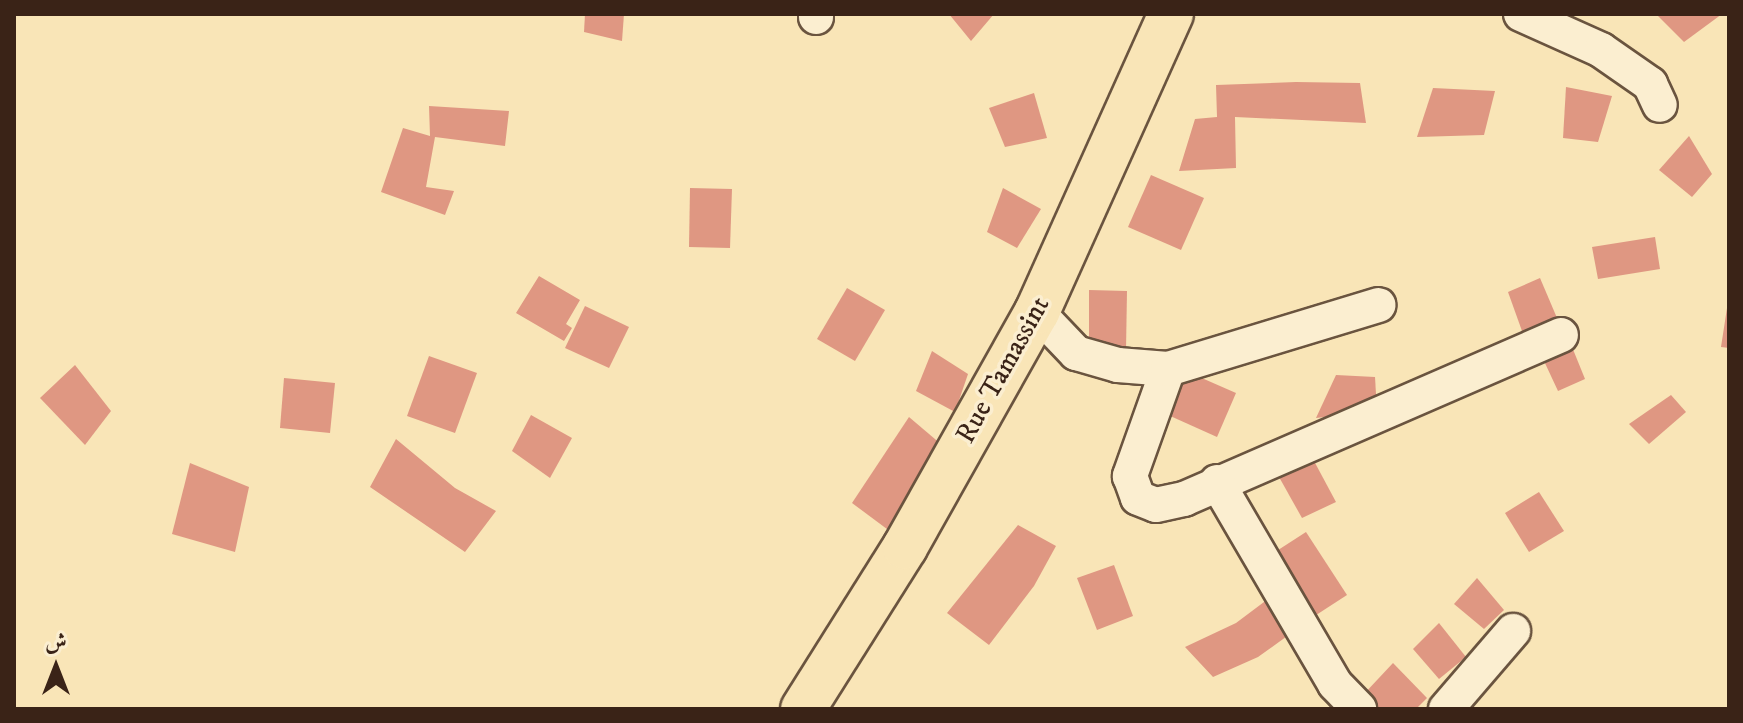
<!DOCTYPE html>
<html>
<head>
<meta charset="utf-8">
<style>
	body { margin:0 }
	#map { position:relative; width:1743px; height:723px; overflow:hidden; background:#f9e5b7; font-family:"IM FELL DW Pica",Amiri,serif }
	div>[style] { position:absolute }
	.building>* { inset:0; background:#df9782 }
	.roads { filter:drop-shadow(2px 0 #6a543f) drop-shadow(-2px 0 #6a543f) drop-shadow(0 2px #6a543f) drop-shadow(0 -2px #6a543f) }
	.minor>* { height:34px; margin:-17px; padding:0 17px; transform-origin:17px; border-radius:17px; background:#fbeed0 }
	.major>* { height:44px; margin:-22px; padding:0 22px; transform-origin:22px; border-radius:22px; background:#f9e5b7 }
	span { translate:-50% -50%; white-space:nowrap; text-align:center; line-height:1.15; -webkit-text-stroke:7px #fbeed0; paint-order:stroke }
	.street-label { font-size:28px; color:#3a2317 }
	.frame { position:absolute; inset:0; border:16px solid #3a2317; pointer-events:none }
	.north { position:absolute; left:16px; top:627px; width:80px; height:80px; -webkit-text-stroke:6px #fbeed0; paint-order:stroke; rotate:0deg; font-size:22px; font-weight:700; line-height:32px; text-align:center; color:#3a2317 }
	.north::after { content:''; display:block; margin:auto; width:28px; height:36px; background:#3a2317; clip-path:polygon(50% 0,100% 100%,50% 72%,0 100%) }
</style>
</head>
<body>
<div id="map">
	<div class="building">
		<i style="clip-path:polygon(585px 14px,624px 14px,622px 41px,584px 32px)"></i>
		<i style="clip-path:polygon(949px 14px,994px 14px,971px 41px)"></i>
		<i style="clip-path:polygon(1656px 14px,1722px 14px,1684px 42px)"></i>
		<i style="clip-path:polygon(1296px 82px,1360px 83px,1366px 123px,1235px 117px,1236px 168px,1179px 171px,1195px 119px,1217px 117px,1216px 85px)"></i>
		<i style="clip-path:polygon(1566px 87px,1612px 96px,1598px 142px,1563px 138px)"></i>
		<i style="clip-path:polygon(1433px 88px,1495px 91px,1484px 135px,1417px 137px)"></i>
		<i style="clip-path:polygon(1034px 93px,1047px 138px,1005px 147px,989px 108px)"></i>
		<i style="clip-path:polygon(429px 106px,509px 111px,505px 146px,435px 137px,426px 187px,454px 191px,445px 215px,381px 192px,403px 128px,430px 136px)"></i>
		<i style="clip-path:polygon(1689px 136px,1712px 174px,1692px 197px,1659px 170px)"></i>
		<i style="clip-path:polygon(1151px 175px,1204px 198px,1181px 250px,1128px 227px)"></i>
		<i style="clip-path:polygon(690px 188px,732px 189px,730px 248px,689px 247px)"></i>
		<i style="clip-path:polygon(1003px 188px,1041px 209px,1017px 248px,987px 232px)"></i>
		<i style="clip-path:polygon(1655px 237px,1660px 269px,1598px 279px,1592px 247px)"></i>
		<i style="clip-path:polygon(539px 276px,580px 300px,566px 324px,572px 328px,564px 341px,516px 313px)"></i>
		<i style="clip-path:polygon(1540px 278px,1560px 325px,1522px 331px,1508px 292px)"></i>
		<i style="clip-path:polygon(847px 288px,885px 310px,855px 361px,817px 339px)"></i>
		<i style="clip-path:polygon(1089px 290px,1127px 291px,1126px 350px,1089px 349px)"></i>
		<i style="clip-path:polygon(585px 306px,629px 327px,609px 368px,565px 348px)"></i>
		<i style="clip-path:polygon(1727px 308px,1729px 308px,1729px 348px,1721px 347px)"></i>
		<i style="clip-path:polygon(1572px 347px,1585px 379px,1558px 391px,1544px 361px)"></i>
		<i style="clip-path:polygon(932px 351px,968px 374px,955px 412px,916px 391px)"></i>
		<i style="clip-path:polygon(429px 356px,477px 373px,455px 433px,407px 416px)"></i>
		<i style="clip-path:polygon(75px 365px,111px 411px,85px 445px,40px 398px)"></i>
		<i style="clip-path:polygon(1188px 372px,1236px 393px,1217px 437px,1168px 415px)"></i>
		<i style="clip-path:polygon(1336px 375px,1375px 377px,1377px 411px,1316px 418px)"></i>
		<i style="clip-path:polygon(284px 378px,335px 383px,330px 433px,280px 428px)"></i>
		<i style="clip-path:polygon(1671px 395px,1686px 412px,1649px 444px,1629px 424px)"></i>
		<i style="clip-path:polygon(531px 415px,572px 438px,550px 478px,512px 451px)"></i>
		<i style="clip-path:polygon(909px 417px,942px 445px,891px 532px,852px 503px)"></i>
		<i style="clip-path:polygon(396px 439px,455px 488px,496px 511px,465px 552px,370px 487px)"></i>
		<i style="clip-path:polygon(1314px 461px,1336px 502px,1302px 518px,1279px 477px)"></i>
		<i style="clip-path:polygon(190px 463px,249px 487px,235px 552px,172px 534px)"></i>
		<i style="clip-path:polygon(1539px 492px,1564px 531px,1529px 552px,1505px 513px)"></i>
		<i style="clip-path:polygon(1018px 525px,1056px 546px,1034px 586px,989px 645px,947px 613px)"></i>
		<i style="clip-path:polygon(1306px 532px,1347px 595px,1310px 619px,1269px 556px)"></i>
		<i style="clip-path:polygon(1114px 565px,1133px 616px,1097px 630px,1077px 578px)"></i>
		<i style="clip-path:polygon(1477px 578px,1504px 610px,1484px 629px,1454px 604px)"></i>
		<i style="clip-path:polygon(1272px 596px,1290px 634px,1258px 657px,1213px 677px,1185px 647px,1236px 623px)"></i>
		<i style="clip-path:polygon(1439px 623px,1466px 657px,1439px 679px,1413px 649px)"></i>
		<i style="clip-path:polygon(1393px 663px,1427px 698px,1416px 709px,1376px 709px,1363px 695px)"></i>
	</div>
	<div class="roads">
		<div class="minor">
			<i style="left:816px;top:14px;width:3px;rotate:90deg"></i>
			<i style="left:1521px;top:14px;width:88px;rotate:24.2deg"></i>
			<i style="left:1601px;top:50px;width:60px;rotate:34.8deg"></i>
			<i style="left:1650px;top:84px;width:23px;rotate:65deg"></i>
			<i style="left:1037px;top:312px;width:57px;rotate:46.4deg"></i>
			<i style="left:1076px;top:353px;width:44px;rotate:15.9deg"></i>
			<i style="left:1118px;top:365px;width:50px;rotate:4.6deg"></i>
			<i style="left:1168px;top:369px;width:114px;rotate:109.6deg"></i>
			<i style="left:1130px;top:476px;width:23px;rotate:70deg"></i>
			<i style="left:1138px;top:498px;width:19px;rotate:21deg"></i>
			<i style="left:1156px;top:505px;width:29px;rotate:-12deg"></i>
			<i style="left:1184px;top:499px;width:411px;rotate:-23.5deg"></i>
			<i style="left:1168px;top:369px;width:220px;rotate:-16.9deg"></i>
			<i style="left:1217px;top:482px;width:234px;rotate:59.7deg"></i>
			<i style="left:1335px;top:684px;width:35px;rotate:46deg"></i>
			<i style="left:1446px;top:709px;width:103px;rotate:-49.3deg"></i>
		</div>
		<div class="major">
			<i style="left:803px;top:709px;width:191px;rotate:-57.8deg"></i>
			<i style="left:905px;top:547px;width:270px;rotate:-60.7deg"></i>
			<i style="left:1037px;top:312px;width:327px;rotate:-65.8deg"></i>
		</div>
	</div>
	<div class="street-label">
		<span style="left:1003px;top:370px;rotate:-61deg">Rue Tamassint</span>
	</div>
	<div class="frame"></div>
	<div class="north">ش</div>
</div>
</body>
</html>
